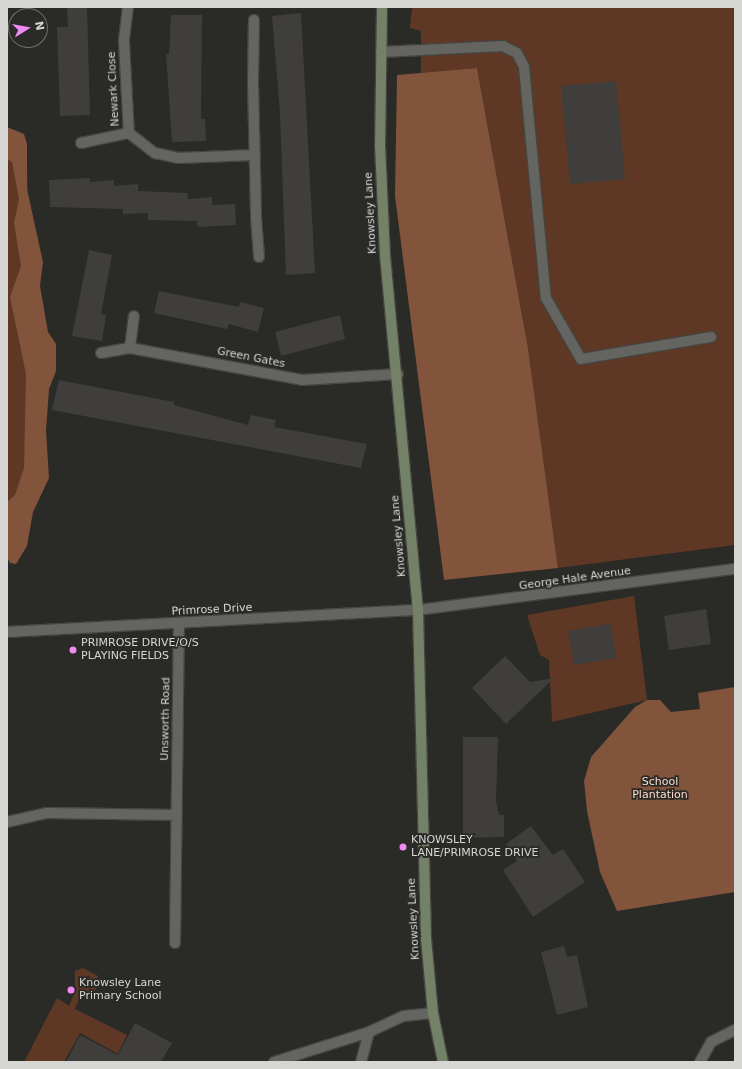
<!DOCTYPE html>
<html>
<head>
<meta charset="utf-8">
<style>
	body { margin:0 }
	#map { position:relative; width:742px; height:1069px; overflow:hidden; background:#2a2a27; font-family:"DejaVu Sans",sans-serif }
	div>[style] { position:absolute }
	.green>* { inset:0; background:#5e3824 }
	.forest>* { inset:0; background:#82543b }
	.building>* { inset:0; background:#3f3e3c }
	.roads { filter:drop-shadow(1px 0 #454543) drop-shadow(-1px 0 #454543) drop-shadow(0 1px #454543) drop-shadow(0 -1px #454543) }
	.service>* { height:10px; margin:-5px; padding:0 5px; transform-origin:5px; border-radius:5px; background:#646461 }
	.minor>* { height:10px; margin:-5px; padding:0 5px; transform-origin:5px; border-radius:5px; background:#646461 }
	.tertiary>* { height:10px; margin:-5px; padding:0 5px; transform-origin:5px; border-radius:5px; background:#646461 }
	.secondary>* { height:10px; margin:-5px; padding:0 5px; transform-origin:5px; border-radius:5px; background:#738266 }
	.dots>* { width:11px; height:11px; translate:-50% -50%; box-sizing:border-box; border:2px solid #2a2a27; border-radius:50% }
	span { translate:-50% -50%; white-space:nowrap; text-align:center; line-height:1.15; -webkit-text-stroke:3.5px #2a2a27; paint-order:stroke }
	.street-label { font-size:11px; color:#d6d6d4 }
	.poi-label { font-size:11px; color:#d6d6d4 }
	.left { translate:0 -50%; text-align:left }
	.park-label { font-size:11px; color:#fadbcb }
	.frame { position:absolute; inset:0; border:8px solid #d6d6d4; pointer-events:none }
	.north { position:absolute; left:8px; top:8px; width:40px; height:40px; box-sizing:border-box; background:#2a2a27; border:1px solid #6f6f6c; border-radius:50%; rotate:79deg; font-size:11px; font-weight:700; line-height:16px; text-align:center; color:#d6d6d4 }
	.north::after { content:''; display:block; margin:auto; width:14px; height:18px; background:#f08bf6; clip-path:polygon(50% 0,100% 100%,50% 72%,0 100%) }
</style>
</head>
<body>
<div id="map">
	<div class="green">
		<i style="clip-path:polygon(412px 7px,735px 7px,735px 545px,558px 568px,528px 348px,477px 68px,421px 73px,421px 31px,410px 28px)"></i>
		<i style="clip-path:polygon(7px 142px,27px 161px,33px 488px,7px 539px)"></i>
		<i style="clip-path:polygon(634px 596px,647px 700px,552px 722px,549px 660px,540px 655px,527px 615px)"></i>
		<i style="clip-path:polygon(83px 968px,98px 976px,98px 984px,94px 992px,81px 994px,75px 1009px,127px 1035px,118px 1054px,80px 1033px,64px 1062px,24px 1062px,57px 998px,69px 1006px,75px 992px,75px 971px)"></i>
	</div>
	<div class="forest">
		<i style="clip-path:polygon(477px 68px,528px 348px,558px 568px,444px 580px,395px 196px,397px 75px)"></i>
		<i style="clip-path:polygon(7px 127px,24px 134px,27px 144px,27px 189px,43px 262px,40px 286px,48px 332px,56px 344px,56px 371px,49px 389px,46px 431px,49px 478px,33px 512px,27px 546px,16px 564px,10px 563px,7px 557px,7px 502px,15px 495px,24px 468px,26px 374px,10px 297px,21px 266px,14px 223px,19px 199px,12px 162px,7px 159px)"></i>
		<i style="clip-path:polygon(735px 687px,735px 892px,617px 911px,600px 872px,587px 811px,584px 781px,591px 757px,635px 707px,647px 700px,660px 700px,671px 712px,700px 709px,698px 693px)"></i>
	</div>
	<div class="building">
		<i style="clip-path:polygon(67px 7px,87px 7px,90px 115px,60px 116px,57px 27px,68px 27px)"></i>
		<i style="clip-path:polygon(301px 13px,315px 273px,286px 275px,280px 113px,272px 16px)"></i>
		<i style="clip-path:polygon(171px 15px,202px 15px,201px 119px,205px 119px,206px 141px,172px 142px,166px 54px,169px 54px)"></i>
		<i style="clip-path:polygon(616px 81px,625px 179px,570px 184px,561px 86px)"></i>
		<i style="clip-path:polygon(90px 178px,90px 182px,114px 180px,114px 186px,138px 184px,138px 191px,187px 193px,188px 199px,212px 197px,212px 205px,235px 204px,236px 225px,198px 227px,197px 221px,148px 220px,148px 213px,123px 214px,123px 209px,50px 207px,49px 180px)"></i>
		<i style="clip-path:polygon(89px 250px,112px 255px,101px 314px,106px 315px,102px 341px,72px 336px)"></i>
		<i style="clip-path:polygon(159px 291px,239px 307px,240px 302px,264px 308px,258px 332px,229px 324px,227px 329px,154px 313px)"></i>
		<i style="clip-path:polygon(340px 315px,345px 339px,281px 356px,275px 332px)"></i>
		<i style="clip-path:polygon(59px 380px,174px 402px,174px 405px,248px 425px,251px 415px,276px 420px,274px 427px,367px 444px,361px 468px,52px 410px)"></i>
		<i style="clip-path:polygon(706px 609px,711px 644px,669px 650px,664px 616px)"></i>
		<i style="clip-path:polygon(611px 624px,616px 658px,574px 665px,568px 631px)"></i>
		<i style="clip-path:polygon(505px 656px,530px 682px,554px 678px,506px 724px,472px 688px)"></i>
		<i style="clip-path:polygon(463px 737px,498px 737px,496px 801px,499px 815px,504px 815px,504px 837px,463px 838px)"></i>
		<i style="clip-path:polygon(531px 826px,553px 855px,563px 849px,585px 882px,533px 917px,503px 870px,517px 861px,506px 844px)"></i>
		<i style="clip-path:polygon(564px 946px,567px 957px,577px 955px,588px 1007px,557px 1015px,541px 952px)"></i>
		<i style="clip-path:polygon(135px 1023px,172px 1043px,161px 1062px,66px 1062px,80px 1035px,118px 1055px)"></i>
	</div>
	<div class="roads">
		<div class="service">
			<i style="left:381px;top:52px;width:122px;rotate:-2.8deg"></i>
			<i style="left:503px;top:46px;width:16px;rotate:27deg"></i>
			<i style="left:517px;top:53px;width:16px;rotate:63deg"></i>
			<i style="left:524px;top:67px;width:232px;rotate:84.6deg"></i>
			<i style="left:546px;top:298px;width:70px;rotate:60.2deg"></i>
			<i style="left:581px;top:359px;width:132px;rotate:-9.6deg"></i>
			<i style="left:253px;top:82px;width:62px;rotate:-89.1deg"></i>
			<i style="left:256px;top:217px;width:40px;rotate:85.7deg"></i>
			<i style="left:274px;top:1062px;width:100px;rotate:-17.5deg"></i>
			<i style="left:369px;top:1032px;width:38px;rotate:-25deg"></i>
			<i style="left:404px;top:1016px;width:29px;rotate:-6deg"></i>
			<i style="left:361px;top:1062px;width:31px;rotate:-75deg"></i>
		</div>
		<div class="minor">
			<i style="left:128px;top:7px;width:35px;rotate:97deg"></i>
			<i style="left:124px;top:42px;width:91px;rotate:86.9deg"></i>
			<i style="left:129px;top:133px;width:33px;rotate:38deg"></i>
			<i style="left:155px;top:153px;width:24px;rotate:12deg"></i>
			<i style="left:178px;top:158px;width:77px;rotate:-2.2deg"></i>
			<i style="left:253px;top:82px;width:135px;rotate:88.7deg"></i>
			<i style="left:81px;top:143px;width:49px;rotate:-11.8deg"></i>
			<i style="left:130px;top:348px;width:32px;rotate:-83deg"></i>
			<i style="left:101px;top:353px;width:29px;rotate:-10deg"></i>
			<i style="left:130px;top:348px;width:175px;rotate:10.5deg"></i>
			<i style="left:302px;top:380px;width:96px;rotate:-3.6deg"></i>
			<i style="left:418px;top:610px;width:320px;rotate:-7.4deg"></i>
			<i style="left:7px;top:822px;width:41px;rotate:-12.7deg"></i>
			<i style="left:47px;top:813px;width:130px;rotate:0.9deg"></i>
			<i style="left:175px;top:943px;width:320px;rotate:-89.3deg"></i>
			<i style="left:700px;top:1062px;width:23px;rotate:-61deg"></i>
			<i style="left:711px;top:1042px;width:27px;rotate:-27deg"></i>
		</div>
		<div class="tertiary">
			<i style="left:7px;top:632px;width:412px;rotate:-3.1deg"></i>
		</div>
		<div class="secondary">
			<i style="left:382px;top:7px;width:138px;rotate:90.8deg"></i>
			<i style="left:380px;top:145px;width:110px;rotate:87.4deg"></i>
			<i style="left:385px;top:255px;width:357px;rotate:84.7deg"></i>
			<i style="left:418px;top:610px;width:328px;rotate:88.6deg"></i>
			<i style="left:426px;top:938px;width:75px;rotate:84.7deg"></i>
			<i style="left:433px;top:1013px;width:50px;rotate:78.5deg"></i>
		</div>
	</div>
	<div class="dots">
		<i style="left:73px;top:650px;background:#f08bf6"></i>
		<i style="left:403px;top:847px;background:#f08bf6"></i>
		<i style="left:71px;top:990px;background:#f08bf6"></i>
	</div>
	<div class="street-label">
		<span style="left:114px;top:89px;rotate:-93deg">Newark Close</span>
		<span style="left:371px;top:213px;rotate:-93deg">Knowsley Lane</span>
		<span style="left:251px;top:358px;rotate:11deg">Green Gates</span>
		<span style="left:399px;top:536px;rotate:-95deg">Knowsley Lane</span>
		<span style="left:575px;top:579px;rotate:-8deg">George Hale Avenue</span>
		<span style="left:212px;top:610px;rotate:-3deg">Primrose Drive</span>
		<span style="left:166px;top:719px;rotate:-89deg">Unsworth Road</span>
		<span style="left:414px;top:919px;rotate:-93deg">Knowsley Lane</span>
	</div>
	<div class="poi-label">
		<span class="left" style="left:81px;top:650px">PRIMROSE DRIVE/O/S<br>PLAYING FIELDS</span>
		<span class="left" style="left:411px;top:847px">KNOWSLEY<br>LANE/PRIMROSE DRIVE</span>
		<span class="left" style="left:79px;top:990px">Knowsley Lane<br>Primary School</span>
	</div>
	<div class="park-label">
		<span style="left:660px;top:789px">School<br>Plantation</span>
	</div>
	<div class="frame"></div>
	<div class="north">N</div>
</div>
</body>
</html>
